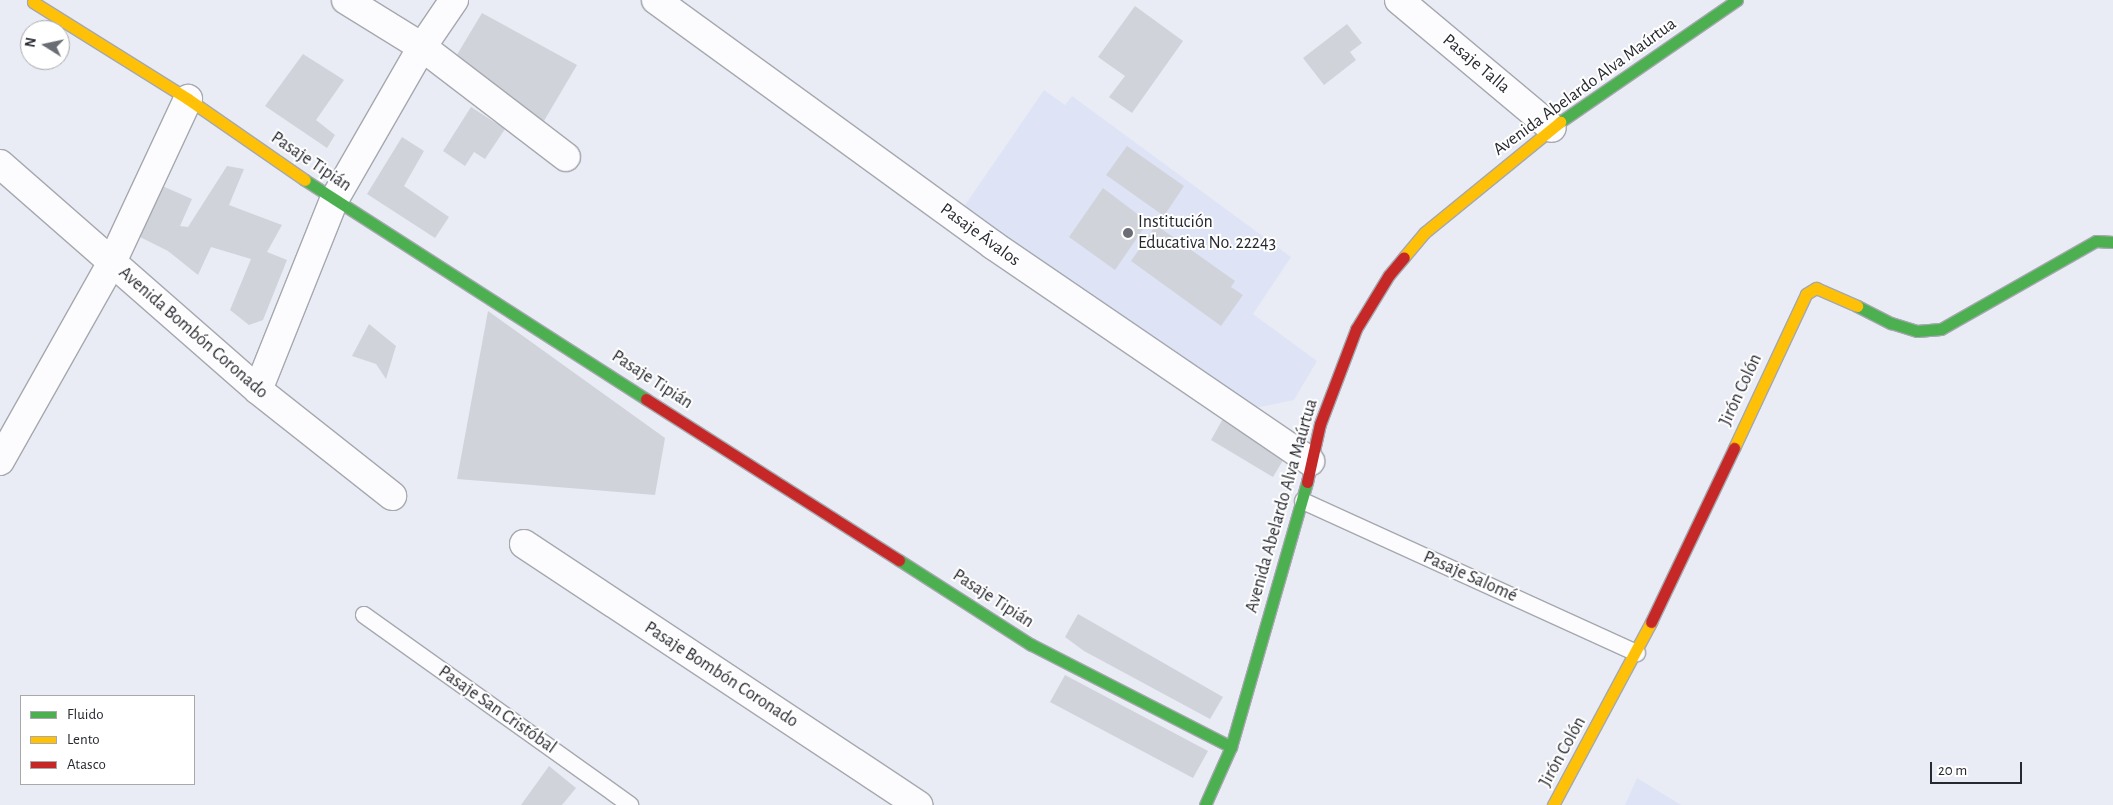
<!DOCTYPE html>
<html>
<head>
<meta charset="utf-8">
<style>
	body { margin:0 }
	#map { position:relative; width:2113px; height:805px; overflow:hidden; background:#e9ecf5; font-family:"Alegreya Sans",sans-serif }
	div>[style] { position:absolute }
	.built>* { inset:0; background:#dee4f6 }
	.building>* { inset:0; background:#d0d3da }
	.roads { filter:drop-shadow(1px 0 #a5a8af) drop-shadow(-1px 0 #a5a8af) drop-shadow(0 1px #a5a8af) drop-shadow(0 -1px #a5a8af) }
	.lane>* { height:16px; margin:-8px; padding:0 8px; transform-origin:8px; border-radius:8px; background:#fcfcfe }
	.street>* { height:28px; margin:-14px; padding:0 14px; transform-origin:14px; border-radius:14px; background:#fcfcfe }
	.fast>* { height:11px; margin:-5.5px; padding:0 5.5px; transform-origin:5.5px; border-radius:5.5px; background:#4caf50 }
	.slow>* { height:11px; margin:-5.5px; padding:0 5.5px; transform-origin:5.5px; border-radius:5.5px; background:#ffc107 }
	.jam>* { height:11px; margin:-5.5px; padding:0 5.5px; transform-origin:5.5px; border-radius:5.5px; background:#c62828 }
	.dots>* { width:14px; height:14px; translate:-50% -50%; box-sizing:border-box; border:2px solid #fff; border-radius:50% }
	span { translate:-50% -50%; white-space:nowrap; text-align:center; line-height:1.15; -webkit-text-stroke:4px #fff; paint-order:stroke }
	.street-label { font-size:18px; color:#272930 }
	.poi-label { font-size:18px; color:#272930 }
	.left { translate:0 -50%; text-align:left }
	.legend { position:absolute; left:20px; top:695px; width:175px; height:90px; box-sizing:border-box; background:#fff; border:1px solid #a9a9ac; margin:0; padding:6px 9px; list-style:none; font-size:15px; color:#272930 }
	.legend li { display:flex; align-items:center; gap:10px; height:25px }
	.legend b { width:25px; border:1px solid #a9a9ac }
	.north { position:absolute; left:20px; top:20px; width:50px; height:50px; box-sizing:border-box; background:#fff; border:1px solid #a9a9ac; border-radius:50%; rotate:280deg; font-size:14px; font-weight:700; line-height:20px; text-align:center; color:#272930 }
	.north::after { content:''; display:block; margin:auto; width:18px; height:22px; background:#6b6d75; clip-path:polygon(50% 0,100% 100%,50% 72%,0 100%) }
	.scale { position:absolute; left:1930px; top:762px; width:92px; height:22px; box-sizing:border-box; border:2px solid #272930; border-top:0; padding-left:6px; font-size:15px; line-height:18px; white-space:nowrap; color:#272930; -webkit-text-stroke:4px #fff; paint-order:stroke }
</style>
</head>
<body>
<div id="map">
	<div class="built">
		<i style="clip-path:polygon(1044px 90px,1065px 105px,1072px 96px,1291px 257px,1253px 314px,1317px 361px,1294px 400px,1250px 409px,963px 208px)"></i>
		<i style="clip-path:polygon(1637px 778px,1681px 805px,1625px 805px)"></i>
	</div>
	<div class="building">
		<i style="clip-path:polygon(1135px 6px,1183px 41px,1132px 113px,1109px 97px,1125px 76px,1098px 57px)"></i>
		<i style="clip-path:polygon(482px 13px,577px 65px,541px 126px,452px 63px)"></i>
		<i style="clip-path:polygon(1347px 24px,1362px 43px,1350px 52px,1356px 60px,1324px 85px,1303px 58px)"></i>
		<i style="clip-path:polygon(303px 54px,344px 80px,316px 120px,335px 135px,327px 148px,265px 106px)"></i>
		<i style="clip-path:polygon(471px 107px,505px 129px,485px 159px,474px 152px,465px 166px,443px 151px)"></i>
		<i style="clip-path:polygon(402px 137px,424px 151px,404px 186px,449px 217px,435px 238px,367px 194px)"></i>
		<i style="clip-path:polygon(1127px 146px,1184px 186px,1164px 216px,1106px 175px)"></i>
		<i style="clip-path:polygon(227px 166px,244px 169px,229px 205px,282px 225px,267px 252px,287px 260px,263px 320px,249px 325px,230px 310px,251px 259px,211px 247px,198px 275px,168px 251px,136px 235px,160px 185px,192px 199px,180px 226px,188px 227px)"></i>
		<i style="clip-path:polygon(1103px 188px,1148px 222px,1115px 270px,1069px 237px)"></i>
		<i style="clip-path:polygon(1156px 225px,1235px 281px,1231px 287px,1243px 295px,1221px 326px,1131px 261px)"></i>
		<i style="clip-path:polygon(488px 311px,665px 438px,655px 495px,457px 479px)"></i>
		<i style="clip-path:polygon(369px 324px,396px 346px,386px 379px,376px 364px,352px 356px)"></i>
		<i style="clip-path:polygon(1225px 415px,1288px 452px,1273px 477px,1211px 440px)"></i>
		<i style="clip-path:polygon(1078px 614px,1223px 697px,1210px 719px,1084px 651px,1065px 637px)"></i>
		<i style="clip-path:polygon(1065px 675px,1208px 751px,1193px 778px,1050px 702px)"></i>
		<i style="clip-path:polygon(549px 766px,576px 788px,562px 805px,521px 805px)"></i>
	</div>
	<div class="roads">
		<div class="lane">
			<i style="left:1303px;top:501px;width:367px;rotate:24.5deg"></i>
			<i style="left:364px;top:615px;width:327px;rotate:35.5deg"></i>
		</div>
		<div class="street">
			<i style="left:346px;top:0;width:89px;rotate:31.7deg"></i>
			<i style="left:422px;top:47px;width:181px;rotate:37.4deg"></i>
			<i style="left:656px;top:0;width:417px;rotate:36deg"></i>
			<i style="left:993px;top:245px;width:384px;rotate:34.3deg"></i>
			<i style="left:1399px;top:0;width:199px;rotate:39.9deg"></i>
			<i style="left:0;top:164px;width:343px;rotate:41.2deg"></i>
			<i style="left:258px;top:390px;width:171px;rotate:38.3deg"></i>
			<i style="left:258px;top:390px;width:205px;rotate:-68.2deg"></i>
			<i style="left:334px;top:200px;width:177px;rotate:-60.1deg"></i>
			<i style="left:422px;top:47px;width:57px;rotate:-55.8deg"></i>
			<i style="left:0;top:461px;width:228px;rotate:-60.6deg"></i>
			<i style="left:112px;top:262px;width:180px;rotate:-65deg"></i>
			<i style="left:524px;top:544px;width:473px;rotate:33.5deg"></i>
		</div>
		<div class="fast">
			<i style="left:1560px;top:122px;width:215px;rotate:-34.6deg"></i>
			<i style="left:305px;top:180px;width:405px;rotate:32.7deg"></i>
			<i style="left:1857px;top:306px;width:38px;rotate:27deg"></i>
			<i style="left:1891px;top:323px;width:27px;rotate:17deg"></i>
			<i style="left:1917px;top:331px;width:24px;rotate:-5deg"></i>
			<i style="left:1941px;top:329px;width:178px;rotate:-29.6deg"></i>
			<i style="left:2096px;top:241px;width:17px;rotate:3deg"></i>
			<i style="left:899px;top:560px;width:156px;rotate:32.7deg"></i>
			<i style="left:1030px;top:644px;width:226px;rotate:27.1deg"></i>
			<i style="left:1205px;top:805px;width:64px;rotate:-65.9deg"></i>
			<i style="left:1231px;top:747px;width:276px;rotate:-74deg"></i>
		</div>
		<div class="slow">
			<i style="left:33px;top:2px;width:183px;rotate:32deg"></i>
			<i style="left:188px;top:99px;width:142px;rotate:34.7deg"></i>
			<i style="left:1404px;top:257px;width:31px;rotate:-50deg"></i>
			<i style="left:1424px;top:233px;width:176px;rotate:-39.2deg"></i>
			<i style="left:1734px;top:448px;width:170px;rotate:-64.9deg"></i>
			<i style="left:1806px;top:294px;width:12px;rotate:-31deg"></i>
			<i style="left:1816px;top:288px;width:45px;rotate:23.7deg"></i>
			<i style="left:1553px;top:805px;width:208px;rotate:-61.8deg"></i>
		</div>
		<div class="jam">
			<i style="left:646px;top:399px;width:300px;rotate:32.5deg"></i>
			<i style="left:1307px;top:482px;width:59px;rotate:-77.4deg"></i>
			<i style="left:1320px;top:424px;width:102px;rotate:-69.2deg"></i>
			<i style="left:1356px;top:329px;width:63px;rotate:-58.6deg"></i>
			<i style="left:1389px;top:275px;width:23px;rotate:-50deg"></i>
			<i style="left:1651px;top:622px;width:193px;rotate:-64.5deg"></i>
		</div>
	</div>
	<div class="dots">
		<i style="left:1128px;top:233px;background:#6b6d75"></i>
	</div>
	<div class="street-label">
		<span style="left:1476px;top:64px;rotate:40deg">Pasaje Talla</span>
		<span style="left:1585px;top:87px;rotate:-36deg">Avenida Abelardo Alva Maúrtua</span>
		<span style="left:311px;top:162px;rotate:34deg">Pasaje Tipián</span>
		<span style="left:980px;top:235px;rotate:36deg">Pasaje Ávalos</span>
		<span style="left:193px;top:333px;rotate:41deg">Avenida Bombón Coronado</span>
		<span style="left:652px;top:380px;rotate:33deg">Pasaje Tipián</span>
		<span style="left:1741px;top:390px;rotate:-65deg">Jirón Colón</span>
		<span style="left:1282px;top:506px;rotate:-74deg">Avenida Abelardo Alva Maúrtua</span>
		<span style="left:1470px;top:577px;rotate:24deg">Pasaje Salomé</span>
		<span style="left:993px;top:599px;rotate:33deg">Pasaje Tipián</span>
		<span style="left:721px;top:675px;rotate:33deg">Pasaje Bombón Coronado</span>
		<span style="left:497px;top:710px;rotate:35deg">Pasaje San Cristóbal</span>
		<span style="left:1563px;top:752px;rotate:-61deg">Jirón Colón</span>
	</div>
	<div class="poi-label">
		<span class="left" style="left:1138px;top:233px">Institución<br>Educativa No. 22243</span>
	</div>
	<ul class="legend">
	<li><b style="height:6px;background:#4caf50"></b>Fluido</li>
	<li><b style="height:6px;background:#ffc107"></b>Lento</li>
	<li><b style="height:6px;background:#c62828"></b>Atasco</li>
	</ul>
	<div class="north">N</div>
	<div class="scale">20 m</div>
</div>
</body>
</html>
